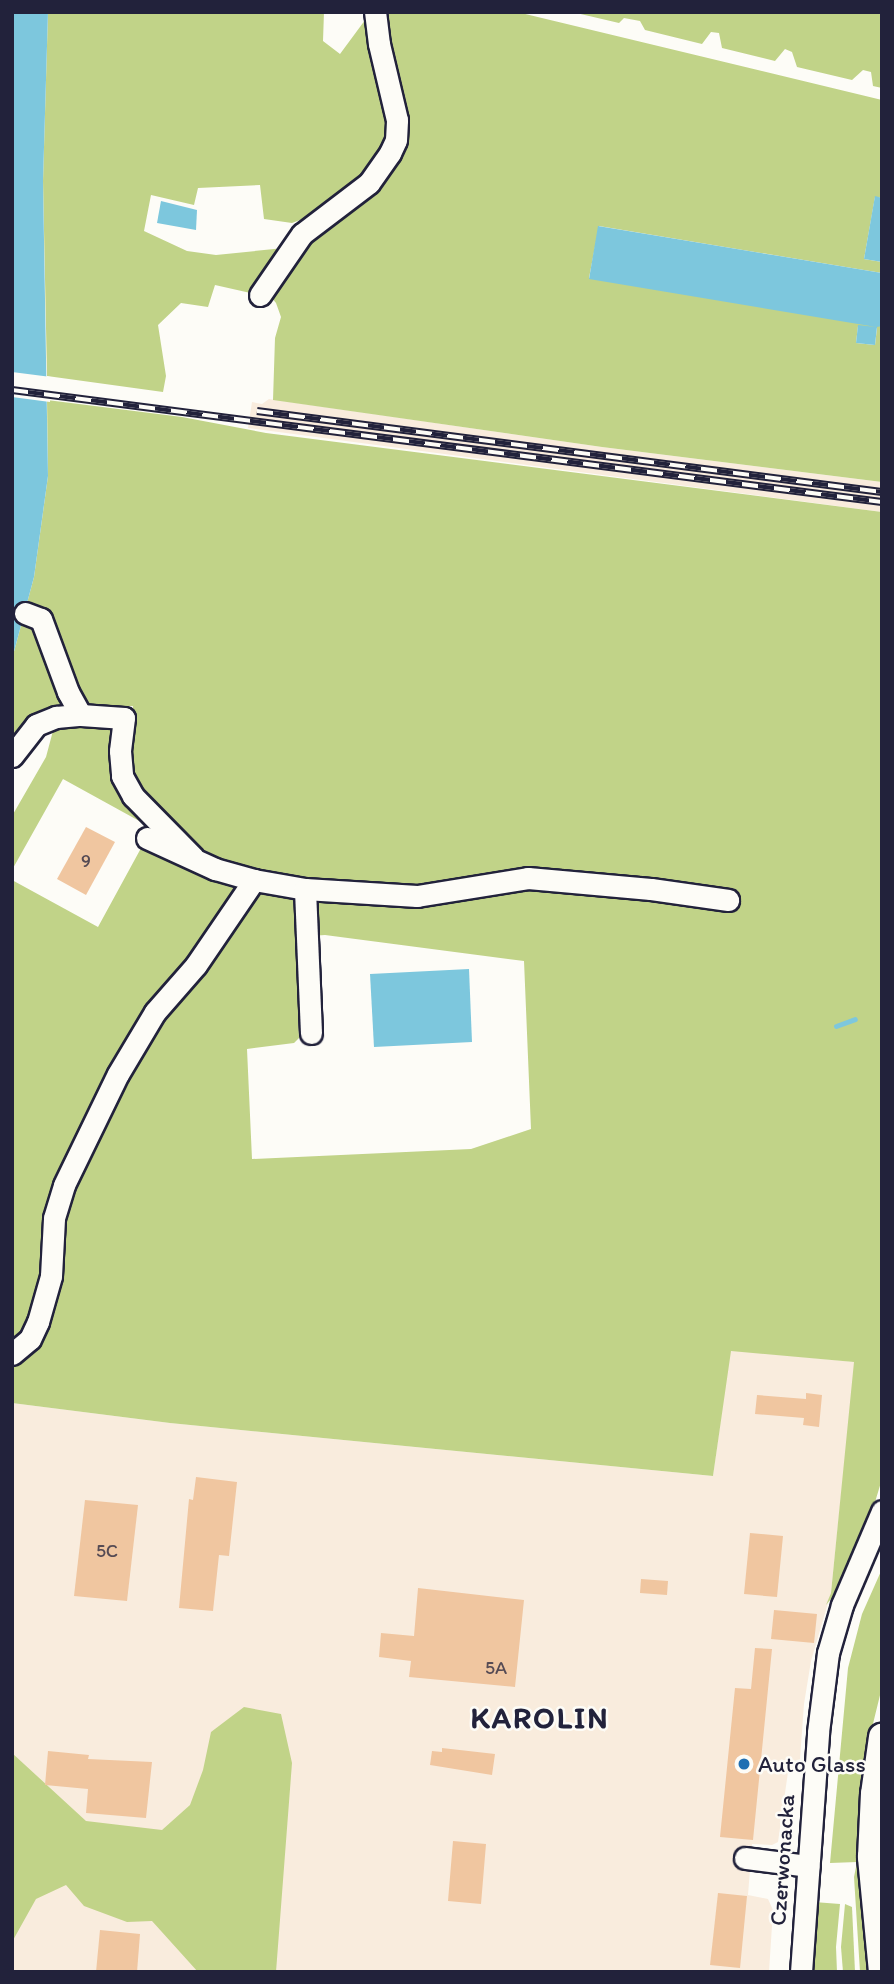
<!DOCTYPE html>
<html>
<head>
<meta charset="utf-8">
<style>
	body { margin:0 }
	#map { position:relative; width:894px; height:1984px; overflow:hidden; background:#fdfcf7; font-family:Itim,sans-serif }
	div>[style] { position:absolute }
	.built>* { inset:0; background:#f9ecdd }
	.green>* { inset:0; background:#c1d388 }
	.water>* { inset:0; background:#7dc7dd }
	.pier>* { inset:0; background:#fdfcf7 }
	.stream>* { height:5px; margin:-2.5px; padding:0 2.5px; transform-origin:2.5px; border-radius:2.5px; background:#7dc7dd }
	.building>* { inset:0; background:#f0c6a0 }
	.roads { filter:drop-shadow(2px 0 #22223b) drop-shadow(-2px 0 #22223b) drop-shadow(0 2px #22223b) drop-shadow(0 -2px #22223b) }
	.minor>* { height:21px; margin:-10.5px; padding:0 10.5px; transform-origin:10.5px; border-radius:10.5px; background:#fdfcf7 }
	.major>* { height:26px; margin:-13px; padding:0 13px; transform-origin:13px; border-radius:13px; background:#fdfcf7 }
	.rail>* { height:8px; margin-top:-4px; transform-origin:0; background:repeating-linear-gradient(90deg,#fdfcf7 0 16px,#22223b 0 32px); box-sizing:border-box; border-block:2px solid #22223b }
	.dots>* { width:19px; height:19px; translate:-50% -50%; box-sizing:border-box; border:4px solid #fdfcf7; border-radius:50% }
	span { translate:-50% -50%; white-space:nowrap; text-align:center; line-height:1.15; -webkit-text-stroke:5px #fdfcf7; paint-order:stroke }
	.number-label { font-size:19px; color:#564b54 }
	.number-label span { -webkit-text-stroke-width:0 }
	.poi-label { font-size:23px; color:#22223b }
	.left { translate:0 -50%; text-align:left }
	.street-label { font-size:23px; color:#22223b }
	.district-label { font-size:30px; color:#22223b; font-weight:700; letter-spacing:2px }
	.frame { position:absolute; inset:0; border:14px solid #22223b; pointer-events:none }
</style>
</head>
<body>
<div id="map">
	<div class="built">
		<i style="clip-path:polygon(269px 399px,602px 447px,882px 482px,882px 512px,248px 428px,252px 402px,262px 404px)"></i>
		<i style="clip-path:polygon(730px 1350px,855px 1362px,831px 1593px,811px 1661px,804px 1704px,799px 1773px,788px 1772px,778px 1842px,772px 1845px,752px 1844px,748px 1895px,768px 1899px,773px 1910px,769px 1972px,12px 1972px,12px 1403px,170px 1423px,713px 1476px)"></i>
	</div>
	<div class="green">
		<i style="clip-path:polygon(evenodd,48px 12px,324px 12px,323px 41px,340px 54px,371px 12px,389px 113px,388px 140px,378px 163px,347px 195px,323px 211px,292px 223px,264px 219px,260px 185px,198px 188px,194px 205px,151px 195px,144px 231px,187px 251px,216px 255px,304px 246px,336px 216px,365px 195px,392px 165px,404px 134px,381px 28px,381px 12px,517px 12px,882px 100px,882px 198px,875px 197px,864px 259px,882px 262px,882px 273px,599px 226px,589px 278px,882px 326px,882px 482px,602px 447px,273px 400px,275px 338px,281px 317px,276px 303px,272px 298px,215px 285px,208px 307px,181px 303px,158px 325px,166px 376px,163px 392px,47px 376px,43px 181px,48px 12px,858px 326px,877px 328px,875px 345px,856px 343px,858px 326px)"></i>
		<i style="clip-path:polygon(572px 12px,882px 12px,882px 88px,873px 86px,871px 72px,863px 70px,852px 80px,797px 67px,792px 52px,785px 49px,775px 61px,722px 48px,719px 33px,711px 32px,702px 44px,645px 30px,640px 21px,624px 18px,619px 23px)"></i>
		<i style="clip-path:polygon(evenodd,47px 400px,182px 417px,266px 433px,882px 512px,882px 1479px,872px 1512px,836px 1593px,826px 1605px,831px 1593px,854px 1362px,731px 1351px,713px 1476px,170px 1423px,12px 1403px,12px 880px,98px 927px,152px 828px,63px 779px,12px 870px,12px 816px,46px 757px,54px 727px,63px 723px,111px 726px,116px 731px,136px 791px,127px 761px,133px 706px,49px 711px,12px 742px,12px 659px,34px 577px,48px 476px,47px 400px,325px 935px,524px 961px,531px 1129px,471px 1149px,252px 1159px,247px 1049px,294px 1043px,299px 1038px,296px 937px,325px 935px)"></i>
		<i style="clip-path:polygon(882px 1569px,882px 1687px,870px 1736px,860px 1867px,870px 1972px,860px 1972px,854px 1877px,857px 1862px,830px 1863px,848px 1668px,862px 1614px)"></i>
		<i style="clip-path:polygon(244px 1707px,281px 1714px,292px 1763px,276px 1972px,198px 1972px,152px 1921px,127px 1922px,84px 1906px,66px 1885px,36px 1899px,12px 1942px,12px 1753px,86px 1821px,162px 1830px,190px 1805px,203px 1770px,211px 1732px)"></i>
		<i style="clip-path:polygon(814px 1902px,840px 1904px,836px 1947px,837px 1972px,809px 1972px)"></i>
		<i style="clip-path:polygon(845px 1904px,852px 1907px,855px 1972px,843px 1972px,841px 1947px)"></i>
	</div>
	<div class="water">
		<i style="clip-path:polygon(12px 12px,48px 12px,43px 181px,48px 476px,34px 577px,12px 659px)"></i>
		<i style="clip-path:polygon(875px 196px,882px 198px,882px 262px,864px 259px)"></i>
		<i style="clip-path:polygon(161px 201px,197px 210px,196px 230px,157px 223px)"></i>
		<i style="clip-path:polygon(598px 226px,882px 273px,882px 326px,877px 327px,875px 345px,856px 343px,858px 325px,876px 327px,589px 279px)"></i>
		<i style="clip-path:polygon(469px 969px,472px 1042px,374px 1047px,370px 974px)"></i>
	</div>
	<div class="pier">
		<i style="clip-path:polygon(12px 372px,51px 377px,50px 402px,12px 397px)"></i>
	</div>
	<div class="stream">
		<i style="left:836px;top:1026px;width:20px;rotate:-20deg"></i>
	</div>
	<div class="building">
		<i style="clip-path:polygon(86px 827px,115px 842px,86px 895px,57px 879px)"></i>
		<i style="clip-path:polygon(806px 1393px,822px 1395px,819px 1427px,803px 1425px,804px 1418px,755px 1414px,757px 1395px,806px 1399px)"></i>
		<i style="clip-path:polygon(196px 1477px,237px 1482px,229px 1556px,219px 1555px,213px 1611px,179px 1608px,189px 1499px,193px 1500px)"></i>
		<i style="clip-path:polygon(85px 1500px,138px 1505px,127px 1601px,74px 1596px)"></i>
		<i style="clip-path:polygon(750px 1533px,783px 1536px,777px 1597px,744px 1594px)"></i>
		<i style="clip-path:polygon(641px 1579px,668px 1581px,667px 1595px,640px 1593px)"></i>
		<i style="clip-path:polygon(418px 1588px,524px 1600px,515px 1687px,409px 1677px,411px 1661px,379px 1657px,381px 1633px,414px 1636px)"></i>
		<i style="clip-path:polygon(774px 1610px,817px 1614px,814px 1643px,771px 1639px)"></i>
		<i style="clip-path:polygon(755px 1648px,772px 1649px,753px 1840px,720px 1837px,735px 1688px,751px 1689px)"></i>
		<i style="clip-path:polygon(442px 1748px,495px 1754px,492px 1775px,430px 1765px,432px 1751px,442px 1752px)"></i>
		<i style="clip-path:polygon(48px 1751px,89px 1755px,88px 1759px,152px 1762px,146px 1818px,86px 1813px,88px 1789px,45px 1785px)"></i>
		<i style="clip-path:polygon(453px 1841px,486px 1844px,481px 1904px,448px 1901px)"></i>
		<i style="clip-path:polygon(718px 1893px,747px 1896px,740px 1968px,710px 1965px)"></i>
		<i style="clip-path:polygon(100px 1930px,140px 1934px,137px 1972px,96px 1972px)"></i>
	</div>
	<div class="roads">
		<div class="minor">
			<i style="left:260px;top:295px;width:74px;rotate:-55.5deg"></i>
			<i style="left:302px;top:234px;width:84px;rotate:-37.3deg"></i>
			<i style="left:369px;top:183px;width:37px;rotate:-55deg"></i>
			<i style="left:390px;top:153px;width:14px;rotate:-65deg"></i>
			<i style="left:396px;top:140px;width:20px;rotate:-87deg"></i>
			<i style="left:397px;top:120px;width:78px;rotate:-103.3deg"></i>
			<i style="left:379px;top:44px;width:32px;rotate:-97deg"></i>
			<i style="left:25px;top:613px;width:17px;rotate:21deg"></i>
			<i style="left:41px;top:619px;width:78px;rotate:69.7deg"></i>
			<i style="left:68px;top:692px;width:26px;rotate:61deg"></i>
			<i style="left:12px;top:756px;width:39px;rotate:-52deg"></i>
			<i style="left:36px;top:725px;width:22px;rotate:-22deg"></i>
			<i style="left:56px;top:717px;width:25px;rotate:-5deg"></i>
			<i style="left:81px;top:715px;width:43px;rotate:4deg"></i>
			<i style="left:124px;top:718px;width:33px;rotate:97deg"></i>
			<i style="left:120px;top:751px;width:25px;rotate:85deg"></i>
			<i style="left:122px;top:776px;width:23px;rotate:61deg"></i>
			<i style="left:133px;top:796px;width:86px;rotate:45.5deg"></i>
			<i style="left:147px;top:838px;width:75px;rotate:24.5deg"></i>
			<i style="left:215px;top:869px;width:41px;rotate:15.8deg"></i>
			<i style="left:254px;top:880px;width:52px;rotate:10deg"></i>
			<i style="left:311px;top:1033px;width:144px;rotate:-92.4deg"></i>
			<i style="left:305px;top:889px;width:112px;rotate:3.6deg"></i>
			<i style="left:417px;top:896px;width:112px;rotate:-9.2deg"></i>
			<i style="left:528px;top:878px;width:123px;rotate:5.1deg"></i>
			<i style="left:651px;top:889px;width:78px;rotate:8.1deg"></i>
			<i style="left:12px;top:1354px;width:23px;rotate:-40deg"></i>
			<i style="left:30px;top:1339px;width:19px;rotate:-65deg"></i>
			<i style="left:38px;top:1322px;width:48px;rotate:-74.2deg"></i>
			<i style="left:51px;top:1276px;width:58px;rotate:-87deg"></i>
			<i style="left:54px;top:1218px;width:34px;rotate:-73deg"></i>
			<i style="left:64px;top:1185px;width:123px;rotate:-64.1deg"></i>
			<i style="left:118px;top:1074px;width:72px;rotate:-59.2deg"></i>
			<i style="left:155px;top:1012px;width:62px;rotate:-48.9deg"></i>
			<i style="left:196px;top:965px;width:103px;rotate:-55.7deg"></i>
			<i style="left:745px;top:1858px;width:64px;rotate:7.2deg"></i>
			<i style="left:801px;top:1972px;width:241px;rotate:-85.9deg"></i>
			<i style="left:818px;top:1732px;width:80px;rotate:-82.8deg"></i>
			<i style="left:828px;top:1653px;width:50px;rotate:-73.7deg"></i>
			<i style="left:842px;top:1605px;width:102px;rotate:-66.9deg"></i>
		</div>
		<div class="major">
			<i style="left:882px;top:1972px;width:116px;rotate:-95.5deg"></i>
			<i style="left:871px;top:1857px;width:63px;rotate:-87.3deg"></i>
			<i style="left:874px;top:1794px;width:58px;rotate:-82deg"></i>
		</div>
	</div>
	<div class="rail">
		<i style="left:12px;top:390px;width:877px;rotate:7.34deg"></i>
		<i style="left:257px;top:411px;width:630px;rotate:7.38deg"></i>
	</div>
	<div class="dots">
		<i style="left:744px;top:1764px;background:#1f6fb2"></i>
	</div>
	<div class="number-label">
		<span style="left:86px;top:861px">9</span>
		<span style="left:107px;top:1551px">5C</span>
		<span style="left:496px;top:1668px">5A</span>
	</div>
	<div class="poi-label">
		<span class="left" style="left:758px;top:1764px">Auto Glass</span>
	</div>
	<div class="street-label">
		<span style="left:782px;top:1860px;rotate:-86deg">Czerwonacka</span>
	</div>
	<div class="district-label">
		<span style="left:540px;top:1718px">KAROLIN</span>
	</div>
	<div class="frame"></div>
</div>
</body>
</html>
